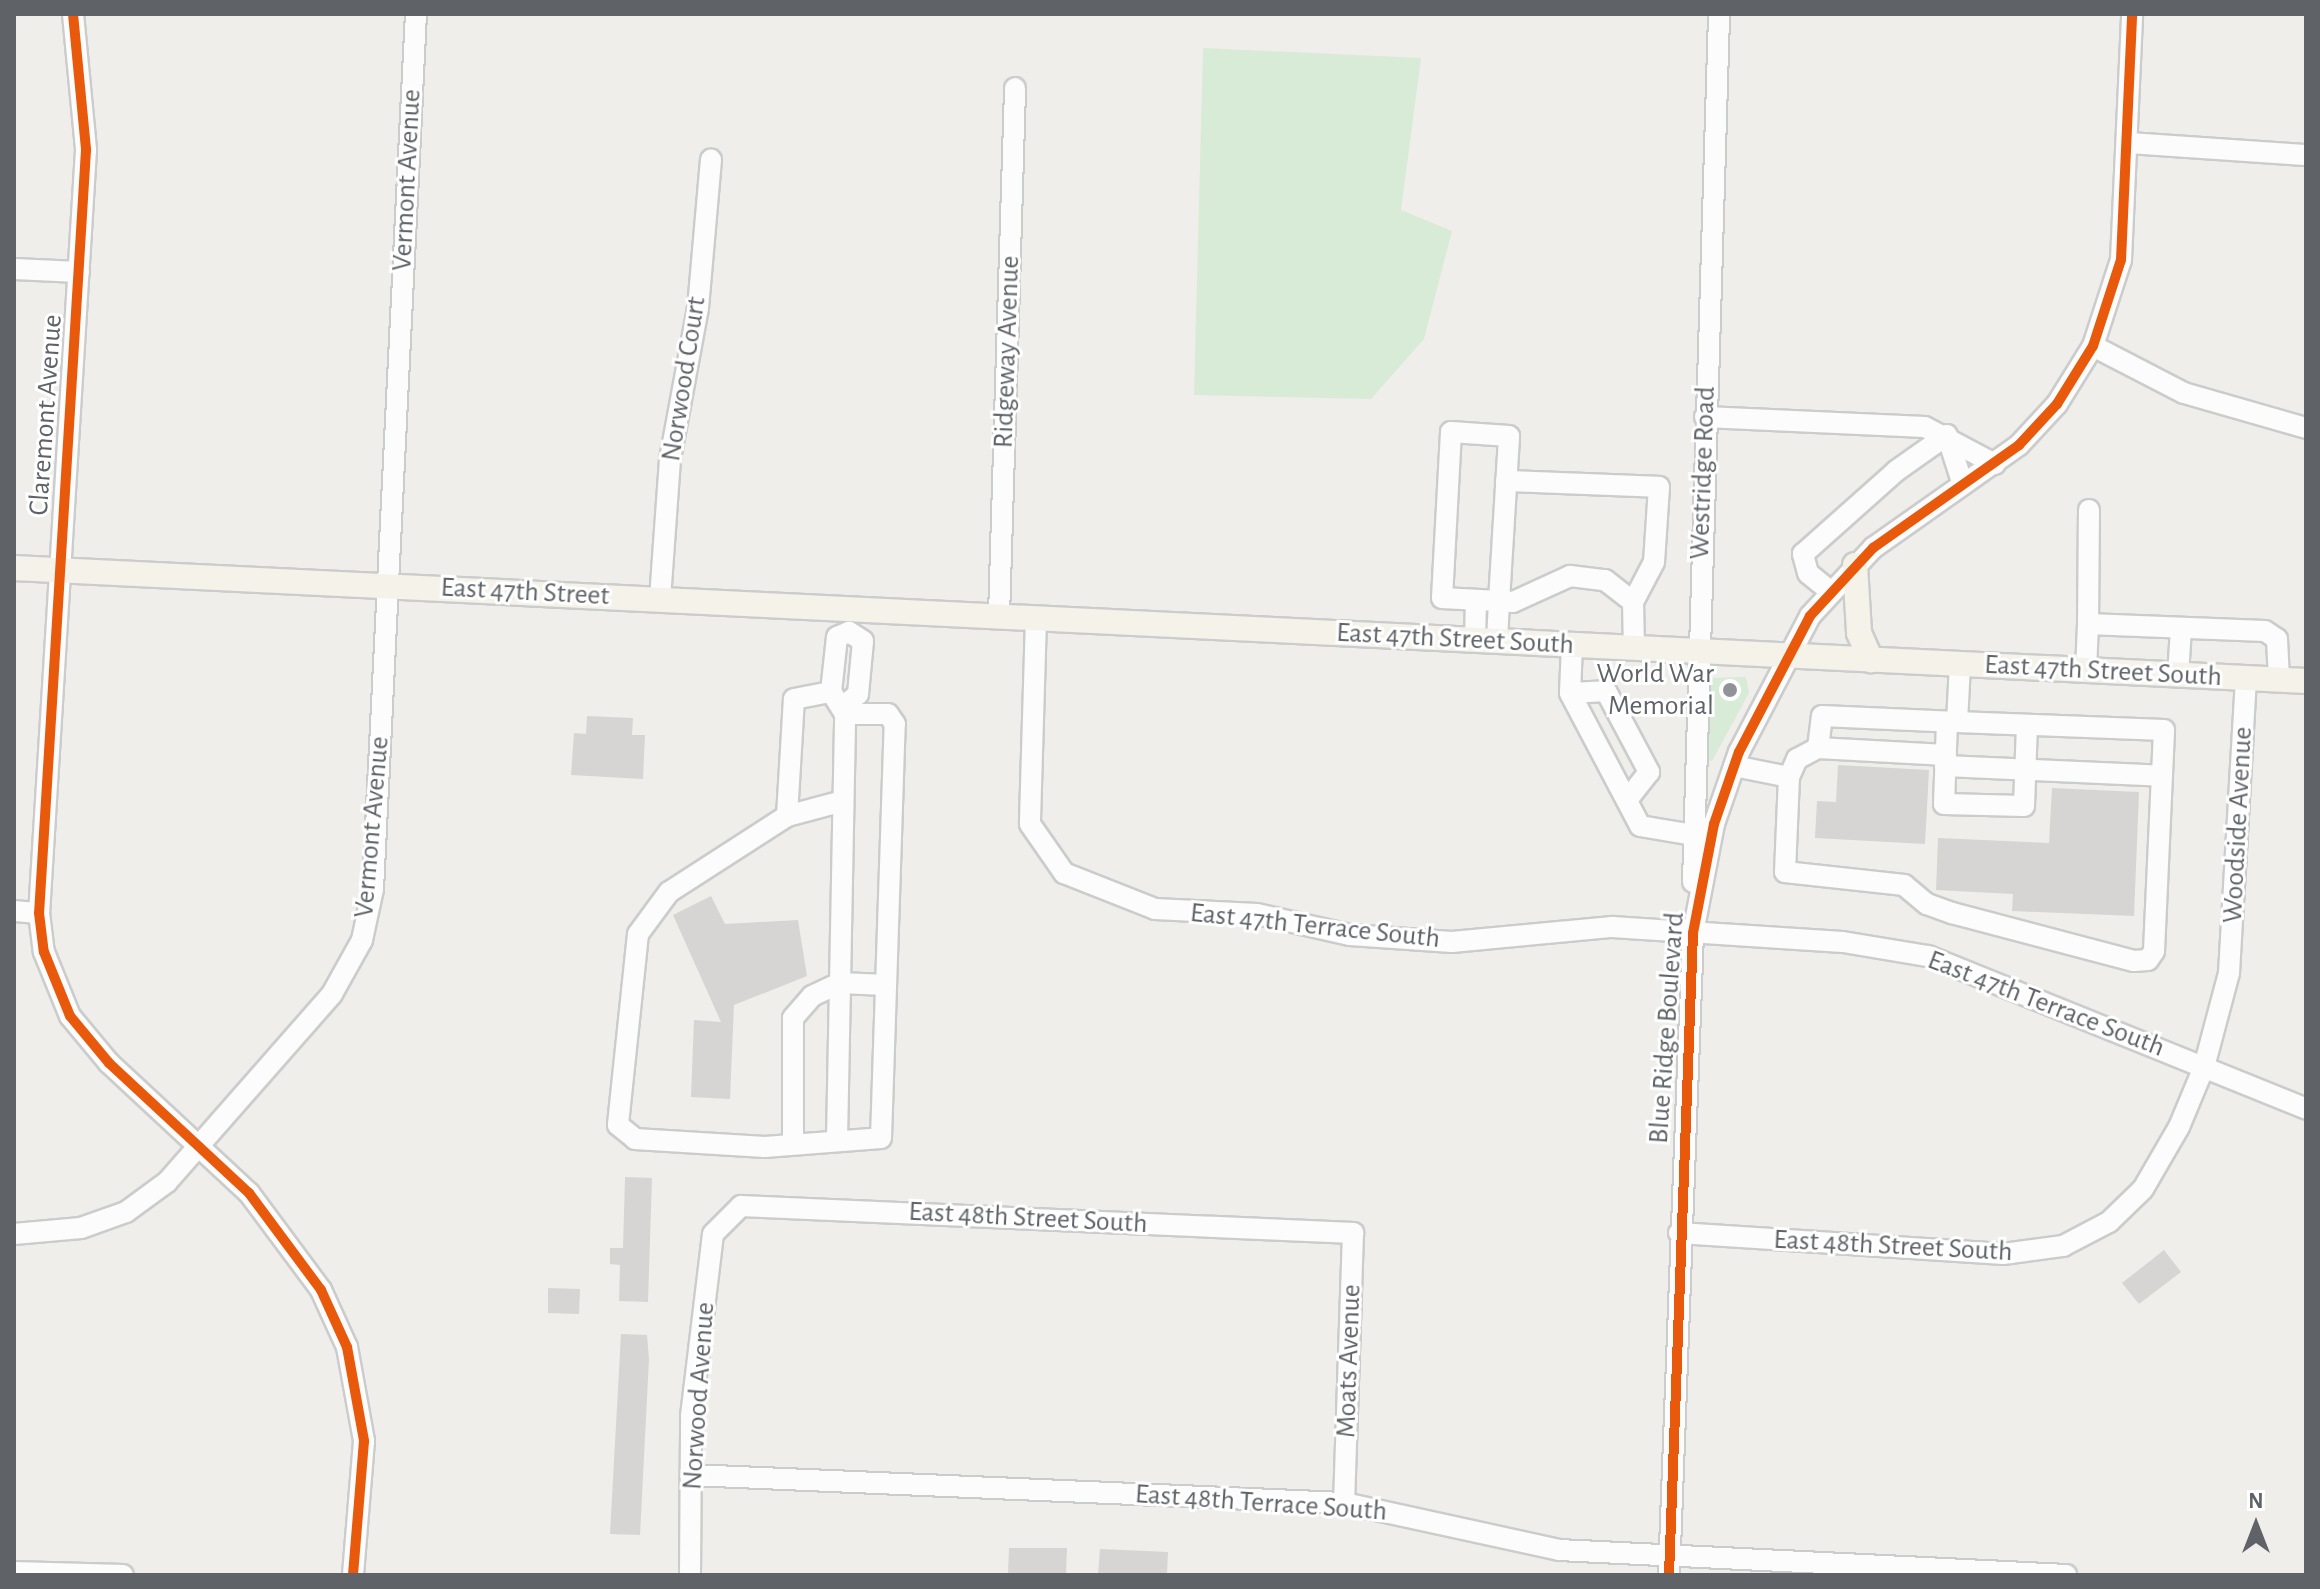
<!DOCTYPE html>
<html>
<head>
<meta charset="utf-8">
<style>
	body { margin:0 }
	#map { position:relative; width:2320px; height:1589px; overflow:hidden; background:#efeeea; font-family:"Alegreya Sans",sans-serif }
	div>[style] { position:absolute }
	.green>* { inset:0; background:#d8ebd6 }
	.building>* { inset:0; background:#d6d5d3 }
	.roads { filter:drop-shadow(2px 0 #cbcccc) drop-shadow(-2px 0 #cbcccc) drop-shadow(0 2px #cbcccc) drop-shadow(0 -2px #cbcccc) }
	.minor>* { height:20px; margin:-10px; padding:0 10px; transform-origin:10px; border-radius:10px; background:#fdfcfc }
	.major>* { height:24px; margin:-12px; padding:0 12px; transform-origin:12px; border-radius:12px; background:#f4f2e9 }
	.cycleway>* { height:10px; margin:-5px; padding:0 5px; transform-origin:5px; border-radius:5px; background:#e8590c }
	.dots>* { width:22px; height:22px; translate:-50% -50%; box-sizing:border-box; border:4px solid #fff; border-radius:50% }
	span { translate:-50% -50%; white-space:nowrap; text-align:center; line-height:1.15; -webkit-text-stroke:6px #fff; paint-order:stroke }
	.street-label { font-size:28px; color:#5f6368 }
	.poi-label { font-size:28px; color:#5f6368 }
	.right { translate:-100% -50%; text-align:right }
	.frame { position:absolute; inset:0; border:16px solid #5f6368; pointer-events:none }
	.north { position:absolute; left:2216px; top:1485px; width:80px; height:80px; -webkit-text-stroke:6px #fff; paint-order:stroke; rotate:0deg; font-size:22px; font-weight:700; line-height:32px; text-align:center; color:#5f6368 }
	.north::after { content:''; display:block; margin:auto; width:28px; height:36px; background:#5f6368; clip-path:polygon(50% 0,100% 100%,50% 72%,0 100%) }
</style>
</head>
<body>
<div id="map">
	<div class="green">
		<i style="clip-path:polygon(1203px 48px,1421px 58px,1401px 210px,1452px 231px,1424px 339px,1371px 399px,1194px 395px)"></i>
		<i style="clip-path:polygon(1746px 677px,1749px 693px,1712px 761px,1705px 760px,1706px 678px)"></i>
	</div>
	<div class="building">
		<i style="clip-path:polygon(587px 716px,633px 718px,632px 735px,645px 735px,643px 779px,571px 775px,574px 733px,586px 734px)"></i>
		<i style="clip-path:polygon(1838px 765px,1929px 770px,1925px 844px,1815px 838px,1817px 801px,1836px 802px)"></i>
		<i style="clip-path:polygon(2052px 788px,2139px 792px,2134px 916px,2012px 911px,2013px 894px,1936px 890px,1938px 838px,2049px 843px)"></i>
		<i style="clip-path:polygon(711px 896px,725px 924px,798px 920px,807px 976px,734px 1005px,730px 1099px,691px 1097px,694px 1020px,721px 1022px,673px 915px)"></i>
		<i style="clip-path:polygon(625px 1177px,652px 1178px,648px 1302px,619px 1301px,620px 1265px,610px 1264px,610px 1248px,623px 1248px)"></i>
		<i style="clip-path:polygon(2164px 1250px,2181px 1272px,2139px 1304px,2122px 1283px)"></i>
		<i style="clip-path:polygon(548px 1288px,580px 1289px,579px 1314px,548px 1313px)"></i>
		<i style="clip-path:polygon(621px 1334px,647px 1335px,649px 1359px,640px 1535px,610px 1534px)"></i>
		<i style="clip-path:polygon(1009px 1548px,1067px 1548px,1066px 1575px,1008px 1574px)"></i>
		<i style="clip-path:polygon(1100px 1549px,1168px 1552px,1167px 1575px,1098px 1575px)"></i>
	</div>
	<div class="roads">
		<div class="minor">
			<i style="left:73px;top:14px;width:137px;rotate:84.5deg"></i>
			<i style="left:86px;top:150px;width:764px;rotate:93.52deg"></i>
			<i style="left:39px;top:913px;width:39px;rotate:83deg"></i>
			<i style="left:44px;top:952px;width:69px;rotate:67.9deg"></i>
			<i style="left:70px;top:1016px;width:61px;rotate:50.3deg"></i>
			<i style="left:109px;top:1063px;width:191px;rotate:42.9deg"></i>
			<i style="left:249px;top:1193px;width:121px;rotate:53.4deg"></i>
			<i style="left:321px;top:1290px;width:63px;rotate:65.5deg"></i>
			<i style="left:347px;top:1347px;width:96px;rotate:79.7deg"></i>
			<i style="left:364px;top:1441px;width:134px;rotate:94.7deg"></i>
			<i style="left:2128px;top:143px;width:178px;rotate:3.9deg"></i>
			<i style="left:14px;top:269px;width:65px;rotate:2.6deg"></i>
			<i style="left:2093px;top:346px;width:102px;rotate:27.3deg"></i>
			<i style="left:2184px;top:393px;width:127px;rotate:16deg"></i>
			<i style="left:1705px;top:417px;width:220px;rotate:2.6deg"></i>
			<i style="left:1925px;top:427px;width:79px;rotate:27.9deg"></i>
			<i style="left:1947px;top:435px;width:52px;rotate:72.3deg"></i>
			<i style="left:1506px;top:481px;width:153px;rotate:2.2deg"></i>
			<i style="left:1659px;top:487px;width:75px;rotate:93.8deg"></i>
			<i style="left:1654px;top:562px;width:45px;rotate:117.7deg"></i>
			<i style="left:1830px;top:591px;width:28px;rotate:-141deg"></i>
			<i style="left:1808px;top:573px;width:20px;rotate:-105deg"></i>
			<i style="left:1803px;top:554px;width:125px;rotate:-41.7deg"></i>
			<i style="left:1896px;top:471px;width:62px;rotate:-35.2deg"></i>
			<i style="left:660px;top:599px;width:140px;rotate:-85.9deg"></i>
			<i style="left:670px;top:459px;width:154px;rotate:-79.5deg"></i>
			<i style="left:698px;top:308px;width:149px;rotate:-85deg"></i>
			<i style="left:999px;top:616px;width:528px;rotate:-88.26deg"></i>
			<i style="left:1036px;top:618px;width:206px;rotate:91.7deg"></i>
			<i style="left:1030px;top:824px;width:60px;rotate:55.2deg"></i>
			<i style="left:1064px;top:873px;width:98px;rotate:21.6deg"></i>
			<i style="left:1155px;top:909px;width:102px;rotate:2.8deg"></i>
			<i style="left:1257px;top:914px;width:95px;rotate:12.7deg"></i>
			<i style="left:1350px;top:935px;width:102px;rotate:3.9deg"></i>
			<i style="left:1452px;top:942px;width:161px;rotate:-5.4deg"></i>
			<i style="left:1612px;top:927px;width:231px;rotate:3.7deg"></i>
			<i style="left:1843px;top:942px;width:86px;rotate:9.4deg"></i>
			<i style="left:1928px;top:956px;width:408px;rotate:22deg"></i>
			<i style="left:2088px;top:624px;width:114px;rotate:-89.5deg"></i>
			<i style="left:1475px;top:640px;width:40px;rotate:-88.6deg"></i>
			<i style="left:1497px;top:641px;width:40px;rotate:-87.1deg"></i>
			<i style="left:1499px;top:601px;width:165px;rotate:-86.5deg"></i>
			<i style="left:1509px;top:436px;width:58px;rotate:-176.1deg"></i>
			<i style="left:1451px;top:432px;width:166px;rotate:93.1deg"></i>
			<i style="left:1442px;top:598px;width:57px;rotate:3deg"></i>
			<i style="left:1499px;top:601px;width:14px;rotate:4deg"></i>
			<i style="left:1513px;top:602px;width:63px;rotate:-24.5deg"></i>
			<i style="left:1570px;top:576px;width:35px;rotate:7deg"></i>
			<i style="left:1605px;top:580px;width:36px;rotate:38deg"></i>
			<i style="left:1633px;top:602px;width:46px;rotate:88.8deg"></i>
			<i style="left:1572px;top:645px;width:48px;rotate:92.4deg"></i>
			<i style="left:1570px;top:693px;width:150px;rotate:62.2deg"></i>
			<i style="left:1640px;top:826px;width:55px;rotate:9.5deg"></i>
			<i style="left:2086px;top:670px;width:46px;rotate:-87.5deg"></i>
			<i style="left:2088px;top:624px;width:177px;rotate:2.3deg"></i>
			<i style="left:2265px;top:631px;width:14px;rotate:34deg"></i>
			<i style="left:2277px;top:639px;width:41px;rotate:87.2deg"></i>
			<i style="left:2178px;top:675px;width:47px;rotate:-86.3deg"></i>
			<i style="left:1570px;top:693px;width:36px;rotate:-3deg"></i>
			<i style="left:1606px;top:691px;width:92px;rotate:62deg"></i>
			<i style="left:1649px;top:772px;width:36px;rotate:128deg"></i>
			<i style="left:845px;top:705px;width:17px;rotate:-40deg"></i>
			<i style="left:858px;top:694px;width:53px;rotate:-84.6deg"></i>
			<i style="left:863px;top:641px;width:17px;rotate:-147deg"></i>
			<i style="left:1947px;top:722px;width:82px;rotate:92.1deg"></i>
			<i style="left:1944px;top:804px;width:80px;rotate:1.4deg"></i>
			<i style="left:2024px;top:806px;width:81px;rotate:-87.9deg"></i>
			<i style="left:1818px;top:748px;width:128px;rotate:3.1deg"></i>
			<i style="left:1734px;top:766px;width:56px;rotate:11.3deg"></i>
			<i style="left:1789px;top:777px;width:95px;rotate:92.4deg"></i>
			<i style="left:1785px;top:872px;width:120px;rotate:6.2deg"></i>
			<i style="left:1904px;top:885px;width:30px;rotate:40deg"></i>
			<i style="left:1927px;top:904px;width:27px;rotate:20deg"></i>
			<i style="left:1952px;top:913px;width:188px;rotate:14.8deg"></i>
			<i style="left:2134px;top:961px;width:14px;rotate:-4deg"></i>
			<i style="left:2148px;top:960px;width:11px;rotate:-56deg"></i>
			<i style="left:2154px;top:951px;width:221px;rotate:-87.4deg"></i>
			<i style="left:2164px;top:730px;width:207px;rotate:-177.8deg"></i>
			<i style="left:1957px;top:722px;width:58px;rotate:-87deg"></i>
			<i style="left:1945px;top:766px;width:217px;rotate:2.6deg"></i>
			<i style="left:1789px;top:777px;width:20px;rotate:-66deg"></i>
			<i style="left:1797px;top:759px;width:24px;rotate:-28deg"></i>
			<i style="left:1818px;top:748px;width:32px;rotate:-83deg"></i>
			<i style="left:1822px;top:716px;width:135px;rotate:2.5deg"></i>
			<i style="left:843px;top:801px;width:58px;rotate:165deg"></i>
			<i style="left:787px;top:816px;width:140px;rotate:147.2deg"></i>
			<i style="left:669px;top:892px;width:52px;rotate:126.4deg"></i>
			<i style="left:638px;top:934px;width:192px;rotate:96deg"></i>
			<i style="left:618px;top:1125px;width:22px;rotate:39deg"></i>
			<i style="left:635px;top:1139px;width:130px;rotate:3.5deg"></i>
			<i style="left:765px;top:1147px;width:116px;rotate:-4.4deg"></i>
			<i style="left:881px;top:1138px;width:414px;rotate:-88.1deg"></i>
			<i style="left:895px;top:724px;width:12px;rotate:-125deg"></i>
			<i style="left:888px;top:714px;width:43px;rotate:180deg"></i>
			<i style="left:787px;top:816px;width:117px;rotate:-86.6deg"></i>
			<i style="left:794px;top:699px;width:38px;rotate:-11deg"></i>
			<i style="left:1693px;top:882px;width:868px;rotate:-88.28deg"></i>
			<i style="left:14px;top:911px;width:25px;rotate:5deg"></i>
			<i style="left:837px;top:1140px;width:426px;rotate:-88.9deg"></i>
			<i style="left:845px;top:714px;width:26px;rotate:-122deg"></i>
			<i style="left:831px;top:692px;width:55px;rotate:-83.8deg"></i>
			<i style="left:837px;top:637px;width:13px;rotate:-23deg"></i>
			<i style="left:793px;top:1144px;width:126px;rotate:-90deg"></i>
			<i style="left:793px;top:1018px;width:29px;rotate:-49deg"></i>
			<i style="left:812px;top:996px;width:31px;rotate:-25deg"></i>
			<i style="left:840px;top:983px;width:46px;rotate:2.5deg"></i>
			<i style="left:1679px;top:1233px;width:325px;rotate:3.7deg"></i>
			<i style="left:2003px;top:1254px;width:61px;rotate:-7.6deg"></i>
			<i style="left:2063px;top:1246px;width:52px;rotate:-27.6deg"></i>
			<i style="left:2109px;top:1222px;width:47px;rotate:-44.1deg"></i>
			<i style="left:2143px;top:1189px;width:72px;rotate:-59.9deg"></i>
			<i style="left:2179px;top:1127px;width:65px;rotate:-67.4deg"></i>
			<i style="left:2204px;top:1067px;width:97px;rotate:-75.1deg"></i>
			<i style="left:2229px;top:973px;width:295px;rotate:-86.7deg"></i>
			<i style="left:14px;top:1234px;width:67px;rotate:-5.1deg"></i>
			<i style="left:81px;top:1228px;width:48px;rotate:-19.6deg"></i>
			<i style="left:126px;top:1212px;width:51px;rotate:-36.2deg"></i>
			<i style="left:167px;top:1182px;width:250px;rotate:-48.7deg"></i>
			<i style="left:332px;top:994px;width:62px;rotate:-60.9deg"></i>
			<i style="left:362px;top:940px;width:52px;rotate:-77.8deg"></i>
			<i style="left:373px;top:889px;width:876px;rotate:-87.19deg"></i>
			<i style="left:691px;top:1475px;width:654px;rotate:2.46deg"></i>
			<i style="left:1344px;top:1503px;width:220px;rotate:12.3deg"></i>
			<i style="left:1559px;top:1550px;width:508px;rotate:2.82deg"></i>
			<i style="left:14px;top:1572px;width:109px;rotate:1.6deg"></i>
			<i style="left:690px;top:1575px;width:159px;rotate:-89.6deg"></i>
			<i style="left:691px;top:1416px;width:183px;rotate:-83.1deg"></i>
			<i style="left:713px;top:1234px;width:40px;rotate:-45deg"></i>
			<i style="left:741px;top:1206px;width:613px;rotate:2.53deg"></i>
			<i style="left:1353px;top:1233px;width:270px;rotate:91.9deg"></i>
			<i style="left:1669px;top:1575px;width:642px;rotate:-87.86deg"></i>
			<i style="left:1693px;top:933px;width:111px;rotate:-79.1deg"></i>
			<i style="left:1714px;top:824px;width:76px;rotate:-70.9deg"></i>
			<i style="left:1739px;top:752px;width:153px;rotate:-62.4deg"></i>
			<i style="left:1810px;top:616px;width:93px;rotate:-47.2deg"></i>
			<i style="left:1873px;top:548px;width:179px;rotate:-35.2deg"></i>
			<i style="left:2019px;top:445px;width:56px;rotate:-47.2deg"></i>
			<i style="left:2057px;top:404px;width:68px;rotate:-58.2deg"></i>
			<i style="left:2093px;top:346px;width:90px;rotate:-72deg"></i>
			<i style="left:2121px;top:260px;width:246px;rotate:-87.4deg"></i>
		</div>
		<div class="major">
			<i style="left:1855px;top:565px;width:68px;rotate:86.6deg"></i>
			<i style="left:1859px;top:633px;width:30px;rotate:66deg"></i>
			<i style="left:14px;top:568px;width:2295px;rotate:2.82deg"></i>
		</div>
	</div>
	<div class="cycleway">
		<i style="left:73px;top:14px;width:137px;rotate:84.5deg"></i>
		<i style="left:86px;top:150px;width:764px;rotate:93.52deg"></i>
		<i style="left:39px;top:913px;width:39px;rotate:83deg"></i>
		<i style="left:44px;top:952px;width:69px;rotate:67.9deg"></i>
		<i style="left:70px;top:1016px;width:61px;rotate:50.3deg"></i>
		<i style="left:109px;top:1063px;width:191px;rotate:42.9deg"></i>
		<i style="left:249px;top:1193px;width:121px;rotate:53.4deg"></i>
		<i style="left:321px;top:1290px;width:63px;rotate:65.5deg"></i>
		<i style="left:347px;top:1347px;width:96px;rotate:79.7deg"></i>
		<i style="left:364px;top:1441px;width:134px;rotate:94.7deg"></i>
		<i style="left:1669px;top:1575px;width:642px;rotate:-87.86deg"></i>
		<i style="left:1693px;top:933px;width:111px;rotate:-79.1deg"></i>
		<i style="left:1714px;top:824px;width:76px;rotate:-70.9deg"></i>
		<i style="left:1739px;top:752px;width:153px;rotate:-62.4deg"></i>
		<i style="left:1810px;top:616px;width:93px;rotate:-47.2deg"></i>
		<i style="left:1873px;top:548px;width:179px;rotate:-35.2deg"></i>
		<i style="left:2019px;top:445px;width:56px;rotate:-47.2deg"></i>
		<i style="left:2057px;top:404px;width:68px;rotate:-58.2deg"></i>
		<i style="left:2093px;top:346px;width:90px;rotate:-72deg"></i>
		<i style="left:2121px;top:260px;width:246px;rotate:-87.4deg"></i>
	</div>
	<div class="dots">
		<i style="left:1730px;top:690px;background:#919496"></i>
	</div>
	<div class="street-label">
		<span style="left:407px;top:180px;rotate:-87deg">Vermont Avenue</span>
		<span style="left:1007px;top:352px;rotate:-88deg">Ridgeway Avenue</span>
		<span style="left:684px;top:379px;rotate:-81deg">Norwood Court</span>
		<span style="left:46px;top:415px;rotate:-86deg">Claremont Avenue</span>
		<span style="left:1703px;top:473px;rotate:-88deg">Westridge Road</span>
		<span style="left:525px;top:592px;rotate:3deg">East 47th Street</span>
		<span style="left:1455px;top:639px;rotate:3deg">East 47th Street South</span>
		<span style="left:2103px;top:671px;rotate:3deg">East 47th Street South</span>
		<span style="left:2238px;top:825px;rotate:-87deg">Woodside Avenue</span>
		<span style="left:372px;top:827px;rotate:-85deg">Vermont Avenue</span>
		<span style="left:1315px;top:926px;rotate:6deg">East 47th Terrace South</span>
		<span style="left:2046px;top:1004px;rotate:21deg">East 47th Terrace South</span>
		<span style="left:1667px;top:1028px;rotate:-86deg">Blue Ridge Boulevard</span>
		<span style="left:1028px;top:1218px;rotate:3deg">East 48th Street South</span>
		<span style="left:1893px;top:1246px;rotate:3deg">East 48th Street South</span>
		<span style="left:1349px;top:1361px;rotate:-88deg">Moats Avenue</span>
		<span style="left:699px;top:1396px;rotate:-86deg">Norwood Avenue</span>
		<span style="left:1261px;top:1503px;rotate:4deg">East 48th Terrace South</span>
	</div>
	<div class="poi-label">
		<span class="right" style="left:1714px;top:690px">World War<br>Memorial</span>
	</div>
	<div class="frame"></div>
	<div class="north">N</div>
</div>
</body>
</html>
